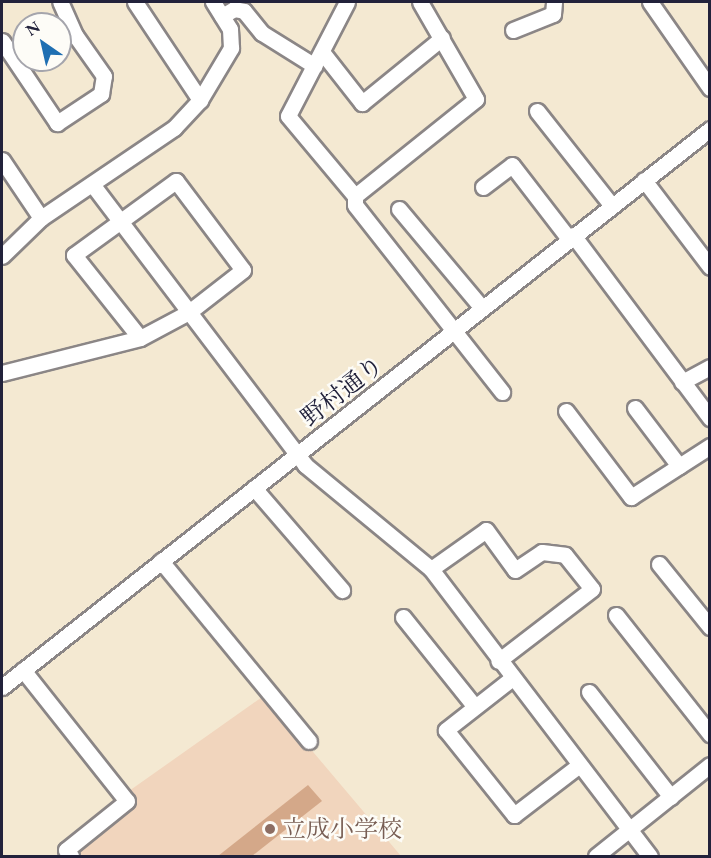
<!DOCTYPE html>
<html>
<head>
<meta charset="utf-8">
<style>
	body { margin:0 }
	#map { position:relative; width:711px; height:858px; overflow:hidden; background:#f4e9d2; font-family:"EB Garamond","Noto Serif JP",serif }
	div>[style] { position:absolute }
	.built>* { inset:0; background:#f1d5bd }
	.building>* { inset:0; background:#d4a889 }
	.roads { filter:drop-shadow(2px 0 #8b8686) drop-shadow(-2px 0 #8b8686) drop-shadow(0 2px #8b8686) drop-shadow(0 -2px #8b8686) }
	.minor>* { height:15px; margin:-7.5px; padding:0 7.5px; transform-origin:7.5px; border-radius:7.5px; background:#fff }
	.dots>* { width:16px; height:16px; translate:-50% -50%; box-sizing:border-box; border:3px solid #fdfcf7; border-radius:50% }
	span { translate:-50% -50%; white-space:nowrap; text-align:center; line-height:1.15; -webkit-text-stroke:5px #fdfcf7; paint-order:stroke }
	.street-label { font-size:24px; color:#22223b }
	.education-label { font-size:24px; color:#785e54 }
	.left { translate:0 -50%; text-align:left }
	.frame { position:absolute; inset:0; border:3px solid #22223b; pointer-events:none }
	.north { position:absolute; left:12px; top:12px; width:60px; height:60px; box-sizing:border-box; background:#fdfcf7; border:2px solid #a5a5ac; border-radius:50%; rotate:326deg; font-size:16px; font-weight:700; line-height:24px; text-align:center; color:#22223b }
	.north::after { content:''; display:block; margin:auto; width:21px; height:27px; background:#1f6fb2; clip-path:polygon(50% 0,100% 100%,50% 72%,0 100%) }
</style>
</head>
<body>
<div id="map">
	<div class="built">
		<i style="clip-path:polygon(265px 695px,401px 856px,80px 856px,79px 849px,137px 802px,129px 791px)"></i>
	</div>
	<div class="building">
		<i style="clip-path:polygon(308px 785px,322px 801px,252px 856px,218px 856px)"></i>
	</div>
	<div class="roads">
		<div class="minor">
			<i style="left:135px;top:2px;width:118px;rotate:56.4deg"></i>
			<i style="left:347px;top:2px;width:128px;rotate:117.4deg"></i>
			<i style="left:288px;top:116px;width:104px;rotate:50.1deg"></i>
			<i style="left:355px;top:196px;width:155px;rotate:-38.7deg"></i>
			<i style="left:476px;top:99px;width:112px;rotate:-120deg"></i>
			<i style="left:650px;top:2px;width:105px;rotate:55.1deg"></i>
			<i style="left:222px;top:16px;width:14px;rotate:-30deg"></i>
			<i style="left:234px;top:9px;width:10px;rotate:11deg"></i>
			<i style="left:244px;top:11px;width:28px;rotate:51deg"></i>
			<i style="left:262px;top:33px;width:62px;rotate:31.9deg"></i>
			<i style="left:513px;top:30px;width:43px;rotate:-21.8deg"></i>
			<i style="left:553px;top:14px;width:12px;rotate:-85deg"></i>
			<i style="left:2px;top:41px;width:99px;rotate:56.1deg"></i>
			<i style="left:57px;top:123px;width:53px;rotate:-33.4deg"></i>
			<i style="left:101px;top:94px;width:18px;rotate:-81deg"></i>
			<i style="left:104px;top:76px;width:50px;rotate:-125.3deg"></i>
			<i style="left:75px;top:35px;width:36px;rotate:-114deg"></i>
			<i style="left:322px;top:52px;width:65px;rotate:51.9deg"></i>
			<i style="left:362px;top:103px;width:103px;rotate:-39.1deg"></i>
			<i style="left:537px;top:111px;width:121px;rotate:51.7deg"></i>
			<i style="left:2px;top:160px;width:70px;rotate:56.1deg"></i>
			<i style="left:644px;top:180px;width:109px;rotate:52.8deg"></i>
			<i style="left:176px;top:181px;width:111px;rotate:53deg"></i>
			<i style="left:243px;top:270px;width:68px;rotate:142.1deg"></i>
			<i style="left:189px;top:312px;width:55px;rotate:152deg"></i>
			<i style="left:140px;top:338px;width:106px;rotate:-128.5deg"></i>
			<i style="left:74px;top:255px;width:126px;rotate:-36deg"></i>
			<i style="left:92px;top:184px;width:353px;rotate:52.8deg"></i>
			<i style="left:305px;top:465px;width:163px;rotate:39.5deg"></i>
			<i style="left:431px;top:569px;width:361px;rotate:52.7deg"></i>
			<i style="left:483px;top:187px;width:36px;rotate:-37deg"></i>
			<i style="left:512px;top:165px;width:93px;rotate:52.4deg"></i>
			<i style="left:355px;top:196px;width:9px;rotate:90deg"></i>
			<i style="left:355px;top:205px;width:238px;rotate:51.8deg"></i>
			<i style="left:399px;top:209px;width:129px;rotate:50deg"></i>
			<i style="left:573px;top:235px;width:229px;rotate:53.2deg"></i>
			<i style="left:2px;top:256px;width:54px;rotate:-44.3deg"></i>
			<i style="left:41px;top:218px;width:161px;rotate:-34.1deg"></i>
			<i style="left:174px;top:128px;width:38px;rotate:-47deg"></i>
			<i style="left:200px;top:100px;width:61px;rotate:-59.2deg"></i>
			<i style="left:231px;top:48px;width:19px;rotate:-93deg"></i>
			<i style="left:230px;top:29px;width:32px;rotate:-122deg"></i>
			<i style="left:2px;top:373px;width:142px;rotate:-14.2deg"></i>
			<i style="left:682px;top:382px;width:32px;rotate:-28deg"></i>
			<i style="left:635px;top:408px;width:73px;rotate:52.8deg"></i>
			<i style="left:566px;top:411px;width:108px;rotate:52.9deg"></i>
			<i style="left:631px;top:497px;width:94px;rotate:-32.8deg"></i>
			<i style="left:254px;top:488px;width:135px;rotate:49.2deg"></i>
			<i style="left:161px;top:561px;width:233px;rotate:50.6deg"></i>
			<i style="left:659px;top:564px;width:81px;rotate:51deg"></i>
			<i style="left:431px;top:569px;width:67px;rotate:-35.3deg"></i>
			<i style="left:486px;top:530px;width:49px;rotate:54.1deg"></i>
			<i style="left:515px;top:570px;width:32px;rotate:-34deg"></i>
			<i style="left:542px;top:552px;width:23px;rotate:7deg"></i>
			<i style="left:565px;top:555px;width:43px;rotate:51.5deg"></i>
			<i style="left:592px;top:589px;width:118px;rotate:142.5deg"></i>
			<i style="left:616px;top:615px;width:152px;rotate:51.7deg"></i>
			<i style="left:403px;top:617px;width:115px;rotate:51.3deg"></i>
			<i style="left:23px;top:670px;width:167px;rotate:51.6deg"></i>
			<i style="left:127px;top:801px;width:78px;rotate:141.2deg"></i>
			<i style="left:66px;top:850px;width:8px;rotate:50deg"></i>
			<i style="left:511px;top:679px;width:83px;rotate:141.9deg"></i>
			<i style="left:446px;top:730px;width:109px;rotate:51.3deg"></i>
			<i style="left:514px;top:815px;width:81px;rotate:-37.4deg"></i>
			<i style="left:2px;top:687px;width:901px;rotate:-38.24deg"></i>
			<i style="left:589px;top:692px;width:133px;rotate:52deg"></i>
			<i style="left:596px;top:856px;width:146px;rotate:-38.6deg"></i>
		</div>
	</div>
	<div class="dots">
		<i style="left:270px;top:829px;background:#8d6e63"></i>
	</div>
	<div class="street-label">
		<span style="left:342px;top:391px;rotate:-38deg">野村通り</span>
	</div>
	<div class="education-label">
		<span class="left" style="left:282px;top:829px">立成小学校</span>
	</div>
	<div class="frame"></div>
	<div class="north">N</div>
</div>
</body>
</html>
